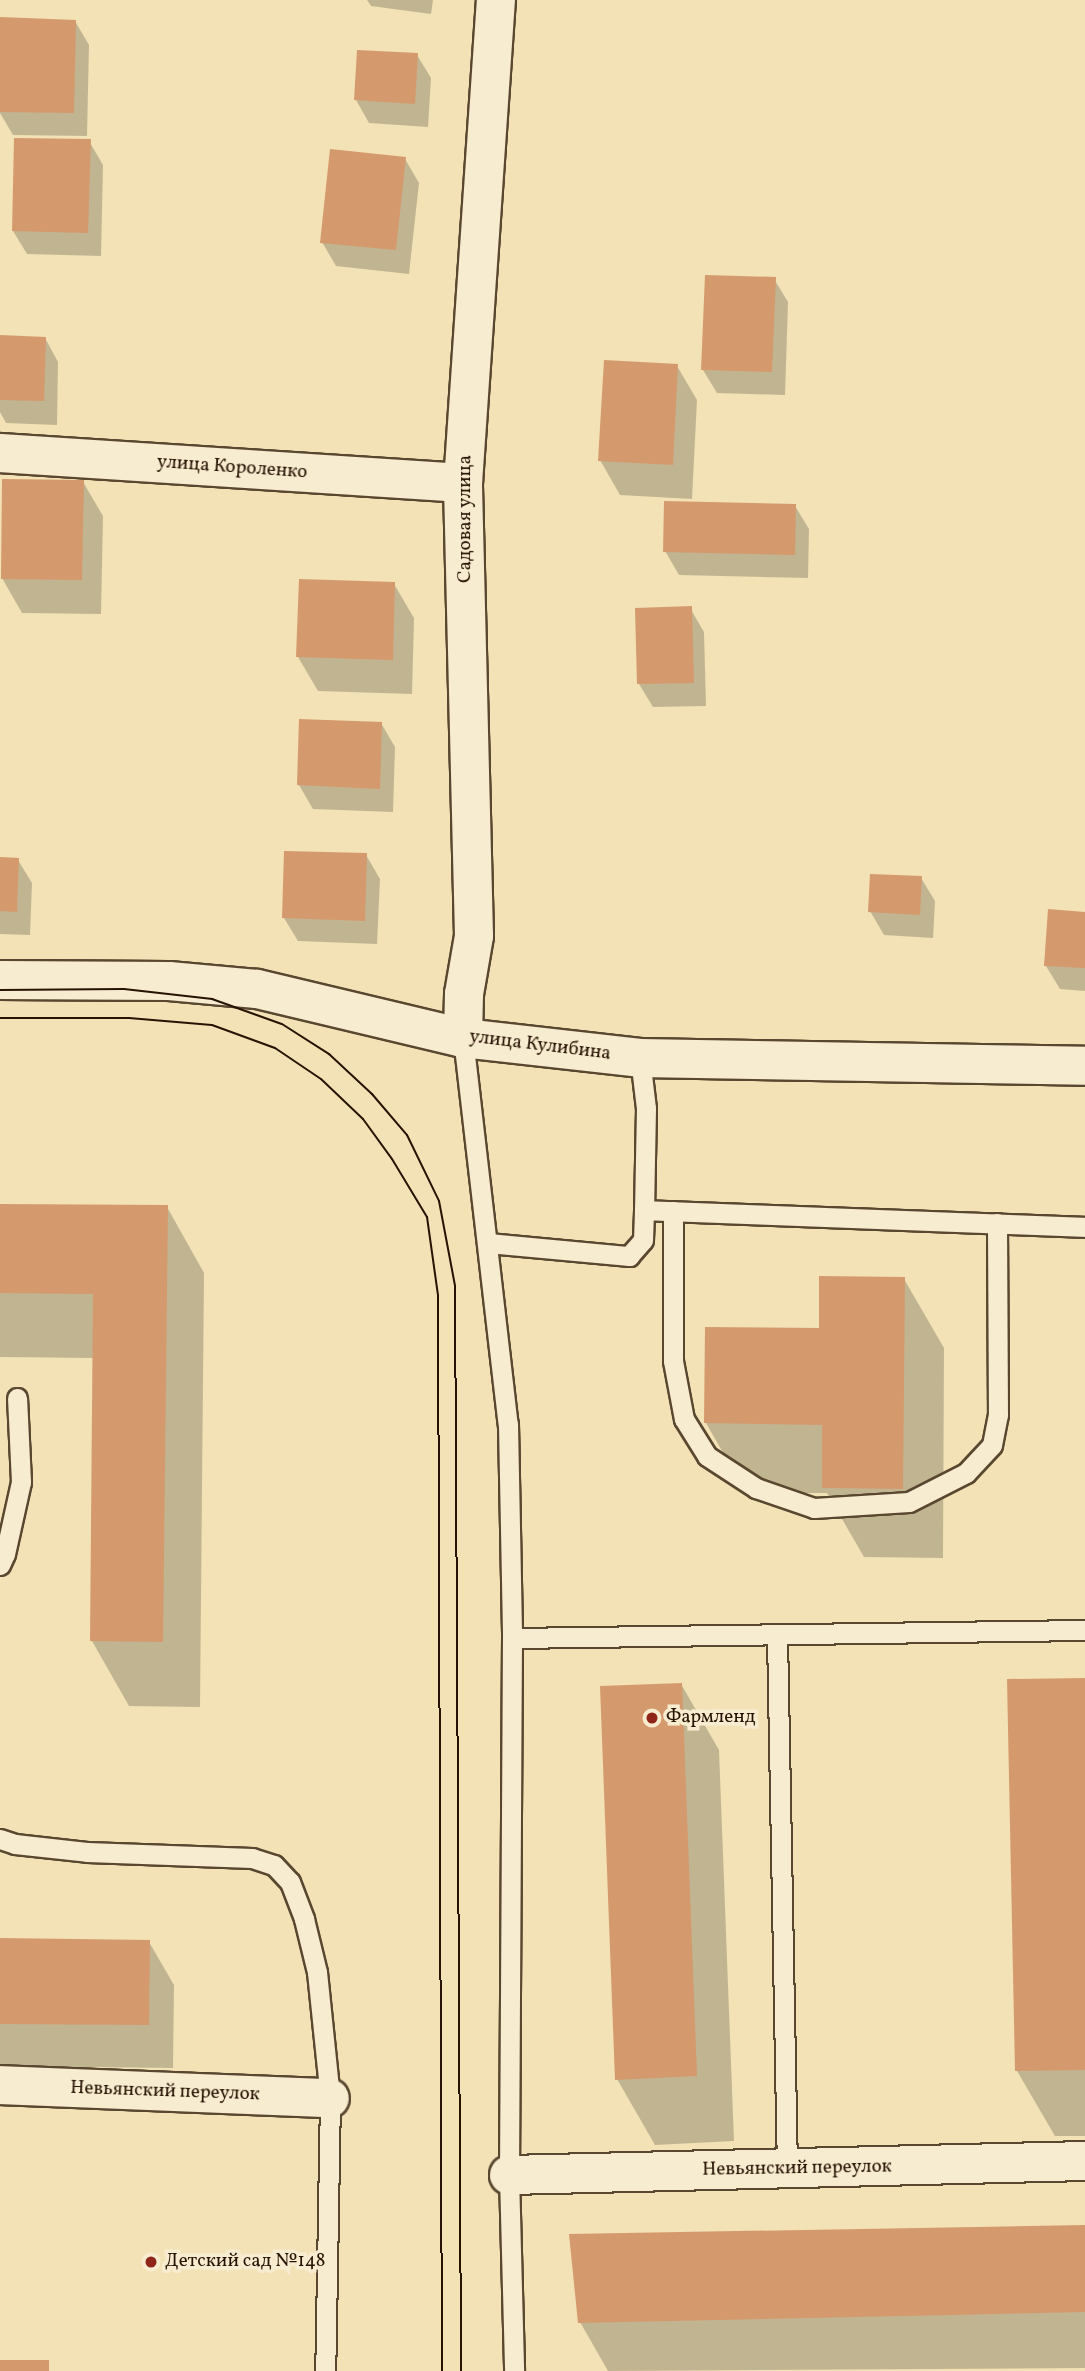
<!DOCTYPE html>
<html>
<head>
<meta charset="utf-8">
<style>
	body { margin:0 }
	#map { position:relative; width:1085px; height:2371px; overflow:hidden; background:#f2e2b5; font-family:Vollkorn,serif }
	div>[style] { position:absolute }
	.shadow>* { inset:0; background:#0003 }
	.building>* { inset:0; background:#d5996e }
	.roads { filter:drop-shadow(2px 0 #5a4730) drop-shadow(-2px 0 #5a4730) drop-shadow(0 2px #5a4730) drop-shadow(0 -2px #5a4730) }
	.lane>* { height:19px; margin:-9.5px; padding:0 9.5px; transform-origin:9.5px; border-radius:9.5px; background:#f7eccf }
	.street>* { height:38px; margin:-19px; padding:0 19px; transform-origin:19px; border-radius:19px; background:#f7eccf }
	.secondary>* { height:38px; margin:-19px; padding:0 19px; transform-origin:19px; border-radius:19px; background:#f7eccf }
	.tram>* { height:2px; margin:-1px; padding:0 1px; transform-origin:1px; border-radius:1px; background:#271304 }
	.dots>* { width:19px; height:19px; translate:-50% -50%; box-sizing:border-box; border:4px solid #f7eccf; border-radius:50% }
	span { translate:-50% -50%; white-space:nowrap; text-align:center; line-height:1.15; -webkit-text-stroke:7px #f7eccf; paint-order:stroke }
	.street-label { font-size:19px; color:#271304 }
	.poi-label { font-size:19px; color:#271304 }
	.left { translate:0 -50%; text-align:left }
</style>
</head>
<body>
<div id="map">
	<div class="shadow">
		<i style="clip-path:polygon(367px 0,433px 0,431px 14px,371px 6px)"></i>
		<i style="clip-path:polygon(75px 21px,89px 45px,87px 136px,13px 135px,0 113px,0 72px)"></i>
		<i style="clip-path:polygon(417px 55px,431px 78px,428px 127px,369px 123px,356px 100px)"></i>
		<i style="clip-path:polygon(89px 141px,103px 165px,101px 256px,27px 254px,13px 231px)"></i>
		<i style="clip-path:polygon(405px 159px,419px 183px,409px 274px,336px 266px,322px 242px)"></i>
		<i style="clip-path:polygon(774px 279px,788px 302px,785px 395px,717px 393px,703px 370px)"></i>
		<i style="clip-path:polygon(0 337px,45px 338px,58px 362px,57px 425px,6px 423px,0 412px)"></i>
		<i style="clip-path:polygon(677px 366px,697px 400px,692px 499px,620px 495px,600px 460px)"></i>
		<i style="clip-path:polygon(83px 482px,103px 516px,101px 614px,22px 613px,2px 578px)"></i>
		<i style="clip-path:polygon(795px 506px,809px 529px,808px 578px,679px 575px,665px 551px)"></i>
		<i style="clip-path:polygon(394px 584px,414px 618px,412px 694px,318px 691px,298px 657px)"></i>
		<i style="clip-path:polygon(690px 608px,704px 632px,706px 706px,653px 707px,639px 684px)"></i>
		<i style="clip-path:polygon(381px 723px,395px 747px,393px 812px,313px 809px,299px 785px)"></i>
		<i style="clip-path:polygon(366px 855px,380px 879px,377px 944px,298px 941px,284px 918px)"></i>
		<i style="clip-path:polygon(0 859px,18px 860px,32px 883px,30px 935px,0 934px)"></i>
		<i style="clip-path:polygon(921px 878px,935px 901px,933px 938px,884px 935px,870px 911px)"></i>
		<i style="clip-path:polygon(1085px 913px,1085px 991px,1060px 989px,1046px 966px)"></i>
		<i style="clip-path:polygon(0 1206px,167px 1207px,204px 1273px,200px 1707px,129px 1706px,92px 1641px,94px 1358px,0 1357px)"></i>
		<i style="clip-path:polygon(904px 1279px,944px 1348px,943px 1558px,864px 1557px,827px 1493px,746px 1493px,706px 1423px,821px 1330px)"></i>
		<i style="clip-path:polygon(1085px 1679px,1085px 2136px,1055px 2136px,1017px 2071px)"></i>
		<i style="clip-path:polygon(681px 1684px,719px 1750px,734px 2141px,655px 2145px,617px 2079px)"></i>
		<i style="clip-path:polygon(0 1940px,149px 1942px,174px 1985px,173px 2068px,0 2066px)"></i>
		<i style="clip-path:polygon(1085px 2226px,1085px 2368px,608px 2371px,580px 2322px)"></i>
	</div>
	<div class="building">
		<i style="clip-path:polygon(0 17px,76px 20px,74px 113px,0 112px)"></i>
		<i style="clip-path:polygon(357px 50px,418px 53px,415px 104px,354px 100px)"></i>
		<i style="clip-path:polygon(14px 138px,91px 139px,88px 233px,12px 231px)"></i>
		<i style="clip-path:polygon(330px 149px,406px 157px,396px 250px,320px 243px)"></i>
		<i style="clip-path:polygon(705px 275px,776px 277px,772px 372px,701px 370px)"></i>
		<i style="clip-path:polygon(0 335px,46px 337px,44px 401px,0 400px)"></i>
		<i style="clip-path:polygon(604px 360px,678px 364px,673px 465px,598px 461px)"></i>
		<i style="clip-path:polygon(2px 479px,84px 480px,82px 580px,1px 579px)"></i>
		<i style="clip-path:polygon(664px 501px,796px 504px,795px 555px,663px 552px)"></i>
		<i style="clip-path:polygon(299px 579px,395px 582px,393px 660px,296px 657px)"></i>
		<i style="clip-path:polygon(692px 606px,694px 683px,637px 684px,635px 608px)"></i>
		<i style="clip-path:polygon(299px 719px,382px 722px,380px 789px,297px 785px)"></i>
		<i style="clip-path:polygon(284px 851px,367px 853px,365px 921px,282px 918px)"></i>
		<i style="clip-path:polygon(0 857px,19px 858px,17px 912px,0 911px)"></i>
		<i style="clip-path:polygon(870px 874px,922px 876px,920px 915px,868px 912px)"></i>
		<i style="clip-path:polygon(1048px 909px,1085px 912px,1085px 968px,1044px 966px)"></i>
		<i style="clip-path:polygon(0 1204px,168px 1205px,163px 1642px,90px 1641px,93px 1294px,0 1293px)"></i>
		<i style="clip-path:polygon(819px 1276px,905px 1277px,903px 1489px,822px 1488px,822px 1425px,704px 1423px,705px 1327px,819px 1328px)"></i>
		<i style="clip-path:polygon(1085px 1678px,1085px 2070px,1015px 2071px,1007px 1679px)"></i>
		<i style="clip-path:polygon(682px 1683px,697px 2076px,615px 2080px,600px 1686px)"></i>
		<i style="clip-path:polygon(0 1938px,150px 1940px,149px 2025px,0 2024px)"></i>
		<i style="clip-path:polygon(1085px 2225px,1085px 2312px,578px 2323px,569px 2234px)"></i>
		<i style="clip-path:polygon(0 2360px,49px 2360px,49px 2371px,0 2371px)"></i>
	</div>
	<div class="roads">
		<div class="lane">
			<i style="left:463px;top:1038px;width:389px;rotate:83.4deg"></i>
			<i style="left:508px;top:1424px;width:214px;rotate:88.9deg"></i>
			<i style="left:512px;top:1638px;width:537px;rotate:90.32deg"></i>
			<i style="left:509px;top:2175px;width:196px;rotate:88.5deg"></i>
			<i style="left:640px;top:1058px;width:50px;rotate:83.2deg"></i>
			<i style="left:646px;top:1108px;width:102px;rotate:91.1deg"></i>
			<i style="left:673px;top:1211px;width:150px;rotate:90deg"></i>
			<i style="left:673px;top:1361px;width:59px;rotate:79.3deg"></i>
			<i style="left:684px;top:1419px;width:44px;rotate:58.1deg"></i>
			<i style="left:707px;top:1456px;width:59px;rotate:33.1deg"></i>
			<i style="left:756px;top:1488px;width:61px;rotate:19deg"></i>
			<i style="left:814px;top:1508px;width:95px;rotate:-3.6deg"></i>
			<i style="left:909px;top:1502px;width:64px;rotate:-27deg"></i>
			<i style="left:966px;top:1473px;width:38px;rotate:-47deg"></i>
			<i style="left:992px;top:1445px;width:31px;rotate:-79deg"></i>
			<i style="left:998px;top:1415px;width:192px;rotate:-90.3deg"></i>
			<i style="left:488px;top:1243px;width:142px;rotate:5.3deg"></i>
			<i style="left:629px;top:1256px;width:21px;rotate:-49deg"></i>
			<i style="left:643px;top:1240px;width:30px;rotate:-88deg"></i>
			<i style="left:644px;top:1210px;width:441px;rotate:2.2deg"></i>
			<i style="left:0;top:1565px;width:12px;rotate:-66deg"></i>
			<i style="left:5px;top:1554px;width:74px;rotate:-77.5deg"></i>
			<i style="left:21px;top:1482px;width:84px;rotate:-92.7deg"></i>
			<i style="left:777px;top:1635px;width:534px;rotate:88.93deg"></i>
			<i style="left:512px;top:1638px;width:573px;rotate:-0.8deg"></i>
			<i style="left:0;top:1839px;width:16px;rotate:18deg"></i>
			<i style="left:15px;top:1844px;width:72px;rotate:6.3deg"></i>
			<i style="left:87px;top:1852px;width:165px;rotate:2.1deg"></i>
			<i style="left:252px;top:1858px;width:23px;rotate:18deg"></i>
			<i style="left:274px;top:1865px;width:23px;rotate:47deg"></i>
			<i style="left:290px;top:1882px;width:40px;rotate:69deg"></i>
			<i style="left:304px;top:1919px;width:55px;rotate:76.2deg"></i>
			<i style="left:317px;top:1972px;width:127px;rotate:84.1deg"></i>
			<i style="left:330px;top:2098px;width:273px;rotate:91deg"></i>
		</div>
		<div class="street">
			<i style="left:0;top:453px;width:464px;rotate:3.7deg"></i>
			<i style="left:463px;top:1038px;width:44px;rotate:-88.7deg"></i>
			<i style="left:464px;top:994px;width:59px;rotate:-80.2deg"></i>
			<i style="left:474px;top:936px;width:453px;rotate:-91.4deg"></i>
			<i style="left:463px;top:483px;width:484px;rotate:-86.1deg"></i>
			<i style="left:0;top:2085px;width:330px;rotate:2.3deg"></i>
			<i style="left:509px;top:2175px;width:576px;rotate:-1.39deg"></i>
		</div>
		<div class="secondary">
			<i style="left:0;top:980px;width:169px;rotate:0.3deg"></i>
			<i style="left:169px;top:981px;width:88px;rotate:5.2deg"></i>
			<i style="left:257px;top:989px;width:212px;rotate:13.4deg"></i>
			<i style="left:463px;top:1038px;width:178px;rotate:6.4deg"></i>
			<i style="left:640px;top:1058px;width:445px;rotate:1deg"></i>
		</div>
	</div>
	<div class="tram">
		<i style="left:0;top:990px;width:124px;rotate:-0.5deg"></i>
		<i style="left:124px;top:989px;width:89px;rotate:6.5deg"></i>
		<i style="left:212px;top:999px;width:74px;rotate:19.7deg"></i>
		<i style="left:282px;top:1024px;width:56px;rotate:32.6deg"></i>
		<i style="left:329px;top:1054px;width:59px;rotate:42.9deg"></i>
		<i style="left:372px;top:1094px;width:54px;rotate:49.5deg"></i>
		<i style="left:407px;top:1135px;width:73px;rotate:64.1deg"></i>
		<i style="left:439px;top:1201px;width:86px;rotate:79.3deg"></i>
		<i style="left:455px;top:1286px;width:1085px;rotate:89.68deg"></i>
		<i style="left:0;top:1018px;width:129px"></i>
		<i style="left:129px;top:1018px;width:83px;rotate:4.8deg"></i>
		<i style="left:212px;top:1025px;width:67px;rotate:20.1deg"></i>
		<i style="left:275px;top:1048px;width:55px;rotate:34deg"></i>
		<i style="left:321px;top:1079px;width:58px;rotate:43.6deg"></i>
		<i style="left:363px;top:1119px;width:49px;rotate:54.1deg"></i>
		<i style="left:392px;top:1159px;width:68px;rotate:58.9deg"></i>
		<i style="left:427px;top:1217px;width:79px;rotate:82deg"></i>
		<i style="left:438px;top:1295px;width:1076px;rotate:89.79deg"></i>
	</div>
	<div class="dots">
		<i style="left:652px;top:1718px;background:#8f2418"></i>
		<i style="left:151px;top:2262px;background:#8f2418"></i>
	</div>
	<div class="street-label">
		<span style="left:232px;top:468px;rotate:4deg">улица Короленко</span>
		<span style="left:466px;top:519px;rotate:-90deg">Садовая улица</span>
		<span style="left:540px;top:1046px;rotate:7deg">улица Кулибина</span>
		<span style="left:165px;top:2092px;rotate:2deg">Невьянский переулок</span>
		<span style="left:797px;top:2169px;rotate:-1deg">Невьянский переулок</span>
	</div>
	<div class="poi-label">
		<span class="left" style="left:666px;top:1718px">Фармленд</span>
		<span class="left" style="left:165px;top:2262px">Детский сад №148</span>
	</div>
</div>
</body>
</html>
